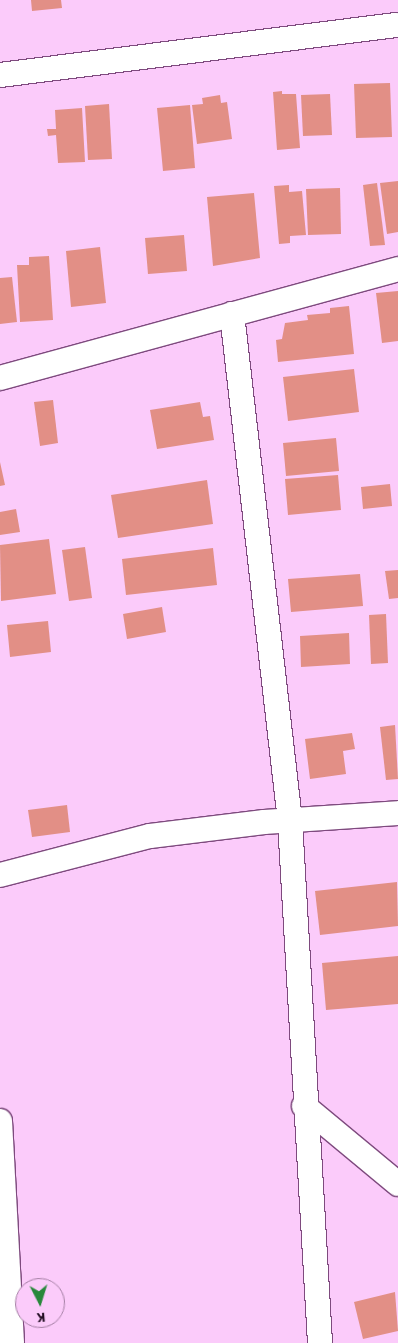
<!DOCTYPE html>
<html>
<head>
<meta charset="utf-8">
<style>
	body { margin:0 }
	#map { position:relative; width:398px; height:1343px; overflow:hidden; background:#fbcbfa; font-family:"Source Sans 3",sans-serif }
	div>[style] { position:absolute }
	.building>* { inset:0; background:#e28f86 }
	.roads { filter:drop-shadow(1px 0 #7e4a7e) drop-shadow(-1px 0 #7e4a7e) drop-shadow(0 1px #7e4a7e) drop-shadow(0 -1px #7e4a7e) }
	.minor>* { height:24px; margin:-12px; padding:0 12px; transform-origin:12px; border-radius:12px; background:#fff }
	span { translate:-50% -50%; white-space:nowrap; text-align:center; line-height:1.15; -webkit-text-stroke:5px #fbcbfa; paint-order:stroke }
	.north { position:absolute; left:15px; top:1278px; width:50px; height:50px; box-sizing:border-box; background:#fbcbfa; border:1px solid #a47fa4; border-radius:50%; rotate:175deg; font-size:14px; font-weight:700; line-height:20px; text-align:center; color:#220d22 }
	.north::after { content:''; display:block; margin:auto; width:18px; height:22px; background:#28883b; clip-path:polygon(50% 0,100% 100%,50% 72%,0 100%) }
</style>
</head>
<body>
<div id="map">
	<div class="building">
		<i style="clip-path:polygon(31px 0,61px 0,62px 8px,32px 11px)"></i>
		<i style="clip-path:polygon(390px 83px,392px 137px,356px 138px,354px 84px)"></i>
		<i style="clip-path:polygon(282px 91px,282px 94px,296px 94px,300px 148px,277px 150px,273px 92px)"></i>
		<i style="clip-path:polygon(330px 94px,332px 135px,303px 136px,301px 95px)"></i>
		<i style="clip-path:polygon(220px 95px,221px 103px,227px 102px,232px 139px,197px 144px,192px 105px,203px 104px,202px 98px)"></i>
		<i style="clip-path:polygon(109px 104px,112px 159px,88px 160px,85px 106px)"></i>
		<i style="clip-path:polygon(190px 105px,195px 168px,163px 171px,157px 108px)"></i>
		<i style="clip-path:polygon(82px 108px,85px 162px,58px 163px,56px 135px,48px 136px,47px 129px,56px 129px,55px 110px)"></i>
		<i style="clip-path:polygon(398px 181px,398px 232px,387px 234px,380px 183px)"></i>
		<i style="clip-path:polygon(377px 183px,385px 245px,370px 246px,363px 185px)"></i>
		<i style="clip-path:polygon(289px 185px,289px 192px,302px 191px,306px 235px,290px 236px,290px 243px,279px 244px,274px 186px)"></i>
		<i style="clip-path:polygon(340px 188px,341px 234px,308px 235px,306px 189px)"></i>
		<i style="clip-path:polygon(254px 193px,260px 258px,213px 266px,207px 197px)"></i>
		<i style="clip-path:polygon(184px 235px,187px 271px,148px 274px,145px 238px)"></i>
		<i style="clip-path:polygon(100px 247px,106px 303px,71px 307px,66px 251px)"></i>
		<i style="clip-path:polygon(49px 256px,53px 320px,20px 322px,17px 265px,29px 265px,29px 257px)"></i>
		<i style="clip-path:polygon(12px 277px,17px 322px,0 324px,0 278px)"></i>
		<i style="clip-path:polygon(398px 291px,398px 341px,382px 343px,376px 293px)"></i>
		<i style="clip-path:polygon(349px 306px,354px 354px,278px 362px,276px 340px,282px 339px,285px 323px,308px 320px,307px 315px,330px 313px,330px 308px)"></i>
		<i style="clip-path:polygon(354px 369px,359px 412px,288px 421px,283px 377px)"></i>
		<i style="clip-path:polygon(53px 400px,58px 443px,40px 446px,34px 402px)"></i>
		<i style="clip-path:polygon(200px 402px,203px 417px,210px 416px,214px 440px,157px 449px,150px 410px)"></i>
		<i style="clip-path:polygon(336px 438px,339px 471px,286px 476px,283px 443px)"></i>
		<i style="clip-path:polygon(0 462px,5px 485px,0 486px)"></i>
		<i style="clip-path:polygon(338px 475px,341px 510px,288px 515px,285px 479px)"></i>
		<i style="clip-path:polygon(207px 480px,213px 524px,118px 538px,111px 495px)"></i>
		<i style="clip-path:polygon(390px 484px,392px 506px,363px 509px,361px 487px)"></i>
		<i style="clip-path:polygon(16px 509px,20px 532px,0 535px,0 512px)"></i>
		<i style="clip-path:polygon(49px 539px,56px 594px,1px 601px,0 545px)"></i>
		<i style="clip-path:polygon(85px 547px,92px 598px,69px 601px,62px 550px)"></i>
		<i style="clip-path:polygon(213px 548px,217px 585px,126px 595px,122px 559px)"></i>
		<i style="clip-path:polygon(398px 570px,398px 598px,389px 599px,385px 571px)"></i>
		<i style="clip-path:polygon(360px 574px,363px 606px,291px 612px,288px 579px)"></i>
		<i style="clip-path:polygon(162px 607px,166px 632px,127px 639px,123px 614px)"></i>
		<i style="clip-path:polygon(386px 614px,388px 663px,371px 664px,369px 615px)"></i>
		<i style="clip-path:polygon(48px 621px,51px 652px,10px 657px,7px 625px)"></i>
		<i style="clip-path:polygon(349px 633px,350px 664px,301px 667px,300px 636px)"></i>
		<i style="clip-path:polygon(395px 725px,398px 779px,386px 780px,380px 727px)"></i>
		<i style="clip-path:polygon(352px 733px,355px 749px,343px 751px,346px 774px,310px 779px,305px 739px)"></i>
		<i style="clip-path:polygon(67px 805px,70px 832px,32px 837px,28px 810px)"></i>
		<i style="clip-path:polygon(397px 882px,398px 926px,320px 935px,315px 891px)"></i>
		<i style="clip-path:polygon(398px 956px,398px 1004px,326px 1010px,322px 963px)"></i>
		<i style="clip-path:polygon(395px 1292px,398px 1331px,363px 1339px,354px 1302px)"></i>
	</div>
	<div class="roads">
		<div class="minor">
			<i style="left:0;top:75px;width:401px;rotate:-7.2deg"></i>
			<i style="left:232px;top:314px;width:510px;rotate:83.47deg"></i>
			<i style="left:290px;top:821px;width:523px;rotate:86.71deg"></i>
			<i style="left:0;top:378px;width:413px;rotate:-15.3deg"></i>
			<i style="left:0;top:875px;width:155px;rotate:-14.6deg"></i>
			<i style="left:150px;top:836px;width:115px;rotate:-7deg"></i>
			<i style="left:264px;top:822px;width:134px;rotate:-3.8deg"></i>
			<i style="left:304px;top:1106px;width:122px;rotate:39.7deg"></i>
			<i style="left:0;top:1121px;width:222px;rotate:86.9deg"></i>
		</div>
	</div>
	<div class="north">K</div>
</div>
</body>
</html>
